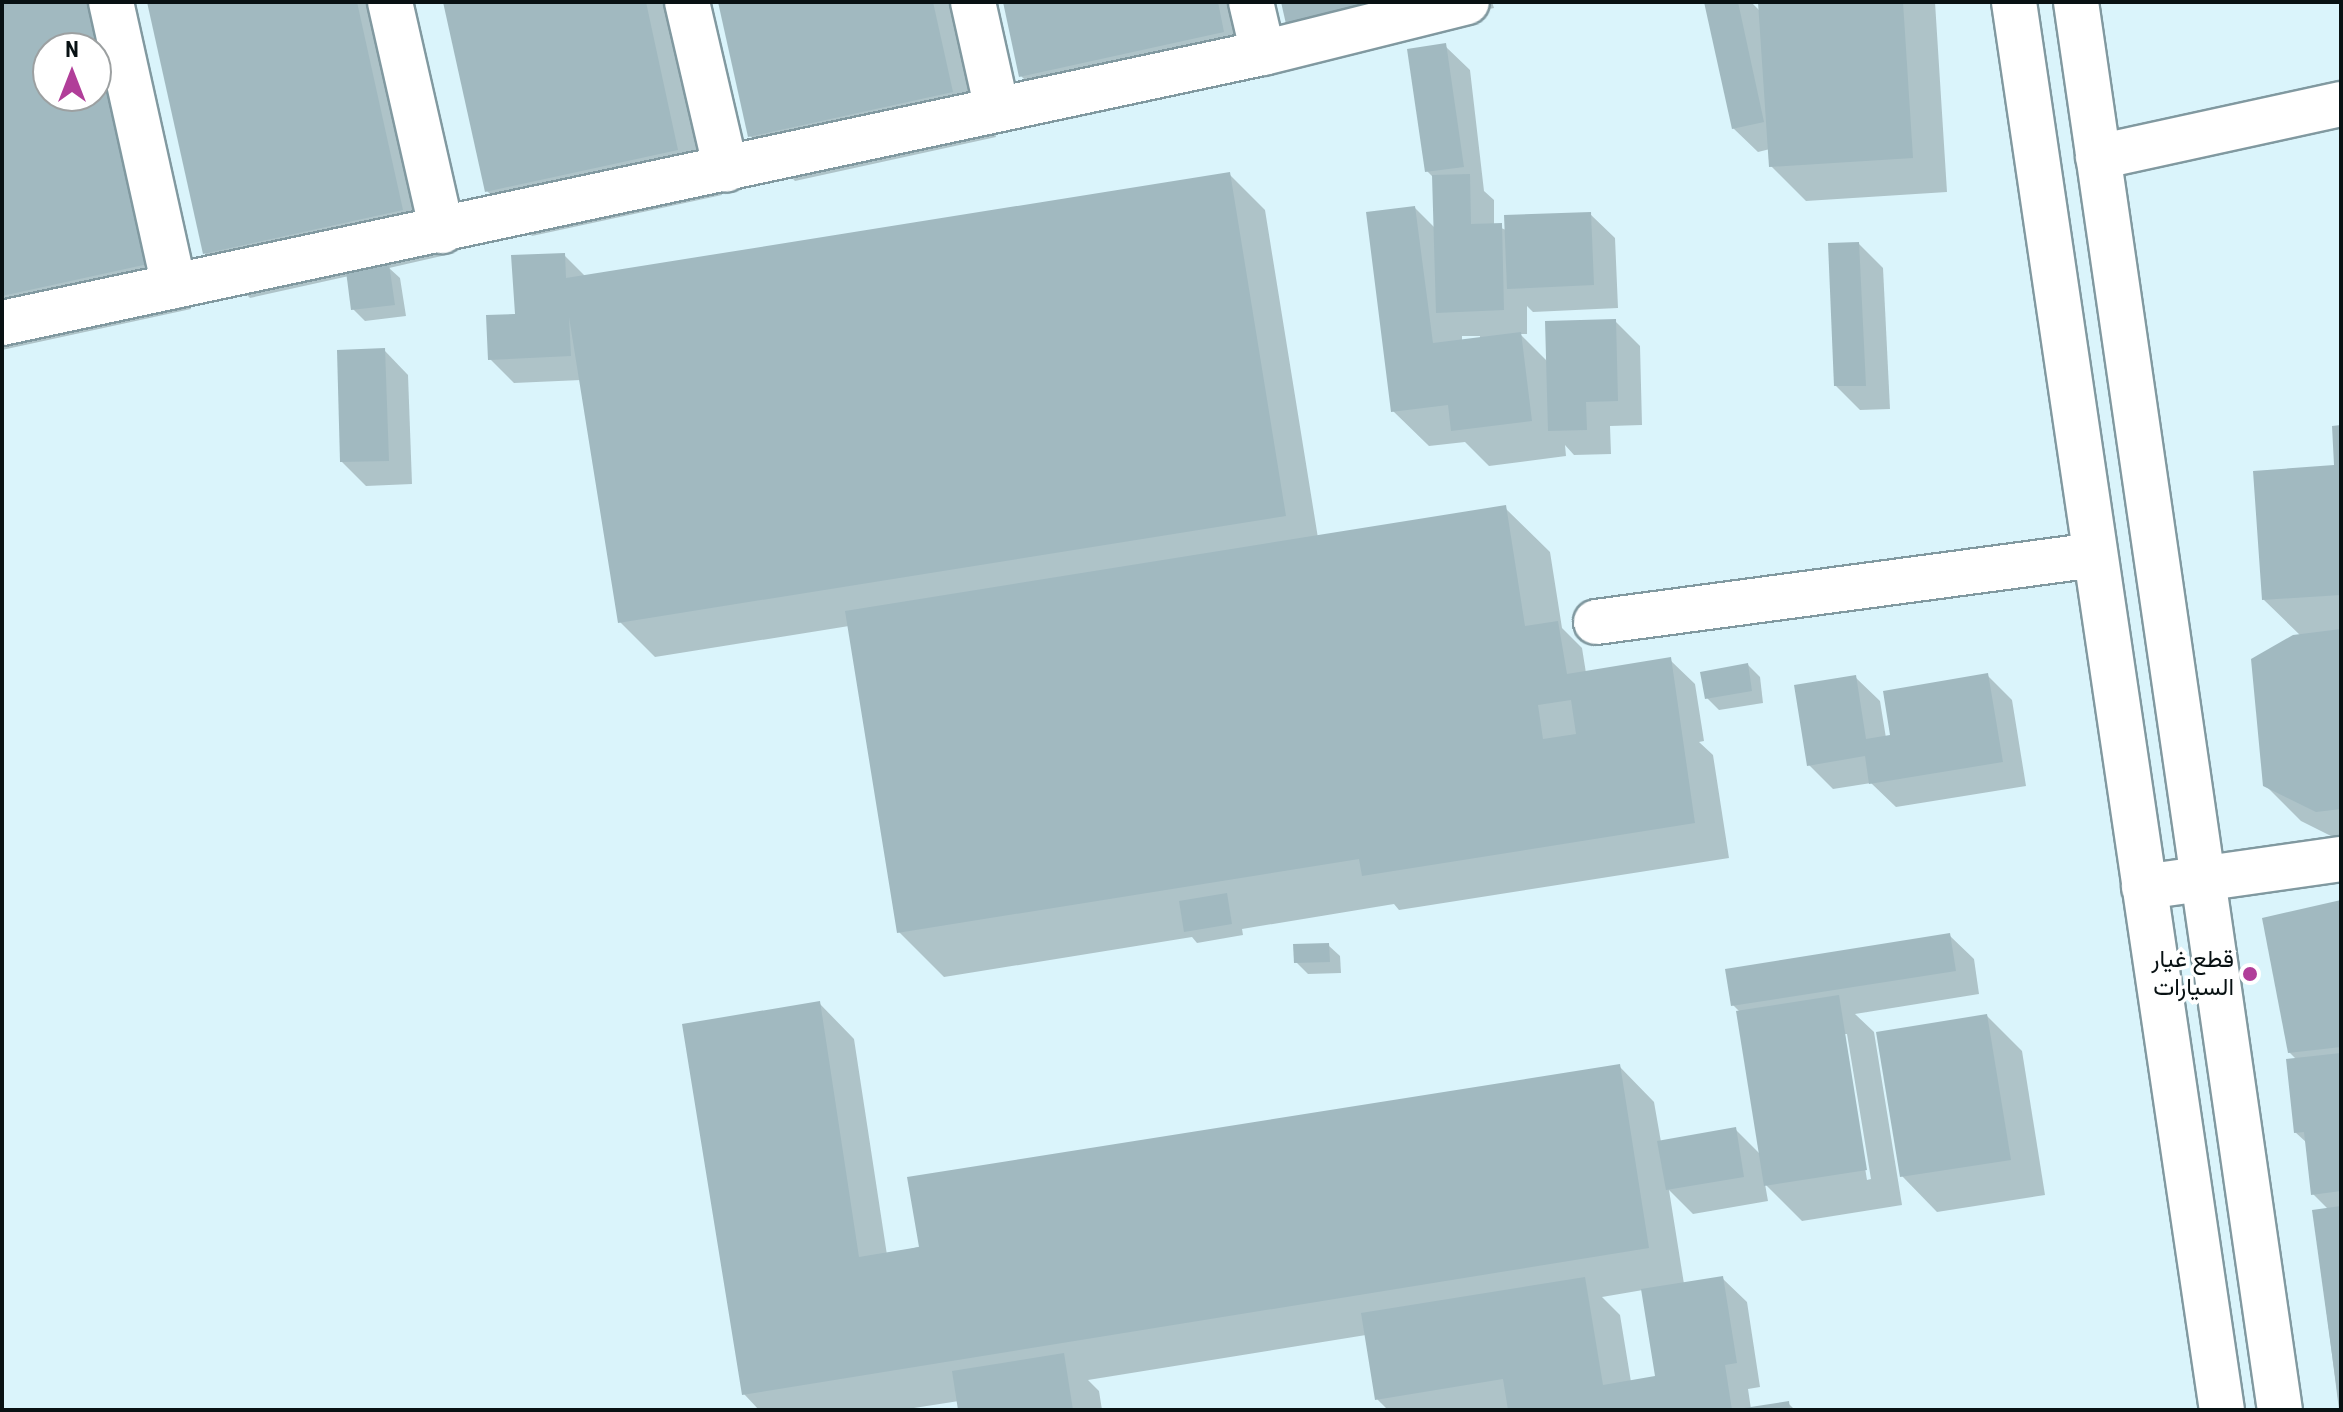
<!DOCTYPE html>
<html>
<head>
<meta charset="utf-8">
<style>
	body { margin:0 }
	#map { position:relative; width:2343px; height:1412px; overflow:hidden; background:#daf4fb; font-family:"Roboto Condensed",Vazirmatn,sans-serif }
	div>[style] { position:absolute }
	.shadow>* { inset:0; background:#0003 }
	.building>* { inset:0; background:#a1b9c0 }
	.roads { filter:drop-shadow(2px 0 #8199a0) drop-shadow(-2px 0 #8199a0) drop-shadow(0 2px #8199a0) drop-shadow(0 -2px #8199a0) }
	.minor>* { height:44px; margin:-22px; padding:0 22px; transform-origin:22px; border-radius:22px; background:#fff }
	.major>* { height:44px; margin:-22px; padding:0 22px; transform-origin:22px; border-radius:22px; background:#fff }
	.dots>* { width:22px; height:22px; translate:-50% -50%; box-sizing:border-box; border:4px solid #fff; border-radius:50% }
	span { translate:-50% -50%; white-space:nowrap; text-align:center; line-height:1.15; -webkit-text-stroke:7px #fff; paint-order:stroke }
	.poi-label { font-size:24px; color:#081113 }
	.right { translate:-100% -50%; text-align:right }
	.frame { position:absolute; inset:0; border:4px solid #081113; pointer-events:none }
	.north { position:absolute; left:32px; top:32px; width:80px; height:80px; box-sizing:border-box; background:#fff; border:2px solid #9ca0a1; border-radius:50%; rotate:0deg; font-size:22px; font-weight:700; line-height:32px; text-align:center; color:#081113 }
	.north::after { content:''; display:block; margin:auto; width:28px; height:36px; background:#b13e99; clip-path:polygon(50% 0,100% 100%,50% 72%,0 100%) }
</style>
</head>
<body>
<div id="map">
	<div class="shadow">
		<i style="clip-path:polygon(evenodd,2px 2px,123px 2px,191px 309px,2px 350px,2px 2px,48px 48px,96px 48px,96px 96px,48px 96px,48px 48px)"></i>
		<i style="clip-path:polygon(149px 2px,390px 2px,446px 255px,389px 268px,400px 278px,406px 316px,365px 321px,353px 309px,349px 276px,250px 298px,205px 253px)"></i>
		<i style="clip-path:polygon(445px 2px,679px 2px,722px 195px,532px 236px,487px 191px)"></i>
		<i style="clip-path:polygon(720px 2px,966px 2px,996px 137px,795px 181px,750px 136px)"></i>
		<i style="clip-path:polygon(1005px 2px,1252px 2px,1268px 76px,1066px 120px,1021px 76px)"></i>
		<i style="clip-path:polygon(1283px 2px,1492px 2px,1494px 8px,1421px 24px,1424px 37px,1323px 59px,1288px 23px)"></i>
		<i style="clip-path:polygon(1706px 2px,1751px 2px,1761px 12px,1760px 2px,1935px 2px,1947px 192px,1806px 201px,1771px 166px,1770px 149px,1758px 152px,1733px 128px)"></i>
		<i style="clip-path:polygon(evenodd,1445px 46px,1470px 70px,1484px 191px,1494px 200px,1494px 225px,1506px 230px,1590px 214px,1615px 238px,1618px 308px,1533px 312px,1527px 306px,1527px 334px,1520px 334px,1548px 362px,1616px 322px,1640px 346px,1642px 425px,1610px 426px,1611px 454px,1574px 455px,1565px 445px,1566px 456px,1489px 466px,1465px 442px,1429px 446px,1393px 411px,1415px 208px,1436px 229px,1434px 178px,1427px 171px,1445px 46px,1462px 336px,1480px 336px,1480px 339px,1462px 341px,1462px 336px)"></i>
		<i style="clip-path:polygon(1230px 175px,1265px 210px,1318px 538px,1505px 508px,1550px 552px,1562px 628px,1582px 648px,1586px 673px,1670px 660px,1695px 684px,1704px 741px,1699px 742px,1713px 755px,1729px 858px,1399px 910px,1394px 904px,1242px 929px,1243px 935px,1197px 943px,1192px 937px,944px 977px,899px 932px,849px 626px,655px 657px,620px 622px,581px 380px,514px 383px,490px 359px,564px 255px,586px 277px)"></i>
		<i style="clip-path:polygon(1859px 244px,1883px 268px,1890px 409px,1860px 410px,1836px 386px)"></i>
		<i style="clip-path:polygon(384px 350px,408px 375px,412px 484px,366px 486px,342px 462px)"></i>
		<i style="clip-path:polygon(2341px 427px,2341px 841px,2301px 821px,2265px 785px,2301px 636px,2264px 600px,2336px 467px)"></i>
		<i style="clip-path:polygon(1748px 665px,1760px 677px,1763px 703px,1719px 710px,1707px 698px)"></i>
		<i style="clip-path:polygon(1987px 675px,2012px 700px,2026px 786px,1896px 807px,1871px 783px,1833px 789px,1809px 765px,1855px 677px,1880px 701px,1886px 738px)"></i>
		<i style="clip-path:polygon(2341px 902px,2341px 1410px,2339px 1410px,2314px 1212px,2329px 1210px,2313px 1194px,2307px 1143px,2295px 1132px,2297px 1060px,2289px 1052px)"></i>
		<i style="clip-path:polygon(evenodd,1949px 935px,1974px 959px,1979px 994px,1855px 1014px,1874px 1032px,1902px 1205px,1802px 1221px,1765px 1184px,1768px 1201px,1693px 1214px,1669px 1190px,1684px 1284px,1722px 1278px,1747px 1302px,1760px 1387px,1748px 1389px,1751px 1409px,1788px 1403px,1795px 1410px,1388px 1410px,1377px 1399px,1366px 1335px,1088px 1380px,1099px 1391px,1102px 1410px,960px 1410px,959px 1401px,901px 1410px,759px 1410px,744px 1394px,819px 1003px,854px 1039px,887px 1255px,1619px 1066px,1654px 1102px,1661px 1142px,1735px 1129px,1761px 1155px,1740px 1012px,1733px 1005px,1949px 935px,1843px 1034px,1847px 1034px,1871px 1179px,1867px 1180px,1843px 1034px,1949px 935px,1643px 1290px,1657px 1378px,1631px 1382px,1620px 1315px,1602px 1297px,1643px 1290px)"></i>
		<i style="clip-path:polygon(1328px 945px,1340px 956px,1341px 973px,1308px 974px,1296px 962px)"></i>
		<i style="clip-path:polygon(1987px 1016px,2022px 1051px,2045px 1195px,1937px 1212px,1902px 1176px)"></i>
	</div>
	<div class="building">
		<i style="clip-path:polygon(evenodd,2px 2px,90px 2px,148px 264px,2px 296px,2px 2px,48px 48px,96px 48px,96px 96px,48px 96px,48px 48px)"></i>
		<i style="clip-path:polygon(147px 2px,357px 2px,403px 210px,203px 254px)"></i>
		<i style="clip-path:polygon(443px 2px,646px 2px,678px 150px,485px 192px)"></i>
		<i style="clip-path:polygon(718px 2px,933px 2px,953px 92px,748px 137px)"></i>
		<i style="clip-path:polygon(1003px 2px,1218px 2px,1224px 32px,1019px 77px)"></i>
		<i style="clip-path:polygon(1281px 2px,1384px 2px,1384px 3px,1286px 24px)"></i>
		<i style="clip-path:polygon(1704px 2px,1738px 2px,1764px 122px,1732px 129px)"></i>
		<i style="clip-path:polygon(1758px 2px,1903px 2px,1913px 158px,1769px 167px)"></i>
		<i style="clip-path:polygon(1446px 43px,1464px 167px,1425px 172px,1407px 49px)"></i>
		<i style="clip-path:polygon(1230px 172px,1286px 516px,618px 623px,569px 317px,571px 356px,488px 360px,486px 315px,515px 314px,511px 255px,565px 253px,566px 278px)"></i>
		<i style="clip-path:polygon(1470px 174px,1471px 224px,1502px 223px,1504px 310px,1436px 313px,1432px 175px)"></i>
		<i style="clip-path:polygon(1415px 206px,1433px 343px,1521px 332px,1532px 421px,1451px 431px,1448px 405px,1391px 412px,1366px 212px)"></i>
		<i style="clip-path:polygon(1591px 212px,1594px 285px,1507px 289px,1504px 215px)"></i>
		<i style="clip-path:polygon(1859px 242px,1866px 386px,1834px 386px,1828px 243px)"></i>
		<i style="clip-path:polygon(389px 264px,395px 305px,351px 310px,346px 271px)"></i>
		<i style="clip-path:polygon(1616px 319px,1618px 401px,1586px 402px,1587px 430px,1548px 431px,1545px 321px)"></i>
		<i style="clip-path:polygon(385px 348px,389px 461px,340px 462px,337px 350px)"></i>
		<i style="clip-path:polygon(2341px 425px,2341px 595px,2262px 600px,2253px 471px,2334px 465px,2332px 426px)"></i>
		<i style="clip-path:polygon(evenodd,1506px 505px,1525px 626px,1558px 621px,1567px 674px,1671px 657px,1695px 823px,1362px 876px,1359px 859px,897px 933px,845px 611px,1506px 505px,1571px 700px,1576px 734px,1543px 739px,1538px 705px,1571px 700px)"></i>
		<i style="clip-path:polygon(2341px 629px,2341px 809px,2316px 812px,2263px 786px,2251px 659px,2293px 635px)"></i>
		<i style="clip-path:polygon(1748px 663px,1752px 691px,1705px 699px,1700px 672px)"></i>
		<i style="clip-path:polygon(1988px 673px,2003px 762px,1869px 784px,1865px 756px,1807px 766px,1794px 685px,1856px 675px,1866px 739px,1890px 735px,1883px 691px)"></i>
		<i style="clip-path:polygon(1227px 893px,1232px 924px,1184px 932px,1179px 901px)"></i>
		<i style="clip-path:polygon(2341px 900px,2341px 1047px,2288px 1053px,2262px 918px)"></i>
		<i style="clip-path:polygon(1950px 933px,1956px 971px,1731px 1006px,1725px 969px)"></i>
		<i style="clip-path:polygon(1329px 943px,1330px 962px,1294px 963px,1293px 944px)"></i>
		<i style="clip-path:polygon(1839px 995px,1867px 1170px,1764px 1186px,1736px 1011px)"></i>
		<i style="clip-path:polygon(820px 1001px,859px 1257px,919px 1247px,907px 1177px,1620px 1064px,1649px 1248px,742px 1395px,682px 1024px)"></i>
		<i style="clip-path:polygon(1987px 1014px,2011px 1160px,1900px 1177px,1876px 1032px)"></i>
		<i style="clip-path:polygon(2341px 1053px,2341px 1191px,2311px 1195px,2304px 1132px,2294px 1133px,2286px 1059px)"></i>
		<i style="clip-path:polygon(1736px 1127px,1744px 1177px,1666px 1190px,1657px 1141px)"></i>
		<i style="clip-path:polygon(2341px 1206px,2341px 1405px,2339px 1405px,2312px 1210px)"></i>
		<i style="clip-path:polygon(1723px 1276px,1737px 1363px,1725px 1365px,1732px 1410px,1508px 1410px,1503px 1379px,1375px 1400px,1361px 1313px,1585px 1277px,1603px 1385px,1655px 1376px,1641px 1289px)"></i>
		<i style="clip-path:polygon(1064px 1353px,1073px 1410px,958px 1410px,952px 1371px)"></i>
		<i style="clip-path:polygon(1789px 1401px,1790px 1410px,1745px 1410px,1744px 1408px)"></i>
	</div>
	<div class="roads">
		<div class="minor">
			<i style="left:111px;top:2px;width:291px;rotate:77.5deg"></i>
			<i style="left:390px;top:2px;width:235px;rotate:77.2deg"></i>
			<i style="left:687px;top:2px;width:172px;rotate:76.9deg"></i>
			<i style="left:973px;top:2px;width:110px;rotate:77.4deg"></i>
			<i style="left:1251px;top:2px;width:52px;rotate:76.8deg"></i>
			<i style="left:2098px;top:157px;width:249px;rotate:-12.3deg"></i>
			<i style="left:2px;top:323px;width:1290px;rotate:-12.09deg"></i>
			<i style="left:1263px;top:53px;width:210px;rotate:-14deg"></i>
			<i style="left:1596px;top:622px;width:503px;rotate:-7.65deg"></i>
			<i style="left:2144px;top:887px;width:199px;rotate:-8.1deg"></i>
		</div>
		<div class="major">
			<i style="left:2014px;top:2px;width:1423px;rotate:81.6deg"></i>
			<i style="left:2076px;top:2px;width:1423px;rotate:81.76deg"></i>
		</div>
	</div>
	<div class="dots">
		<i style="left:2250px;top:974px;background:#b13e99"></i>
	</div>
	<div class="poi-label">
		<span class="right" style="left:2234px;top:974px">قطع غيار<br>السيارات</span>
	</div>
	<div class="frame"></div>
	<div class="north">N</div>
</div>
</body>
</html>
